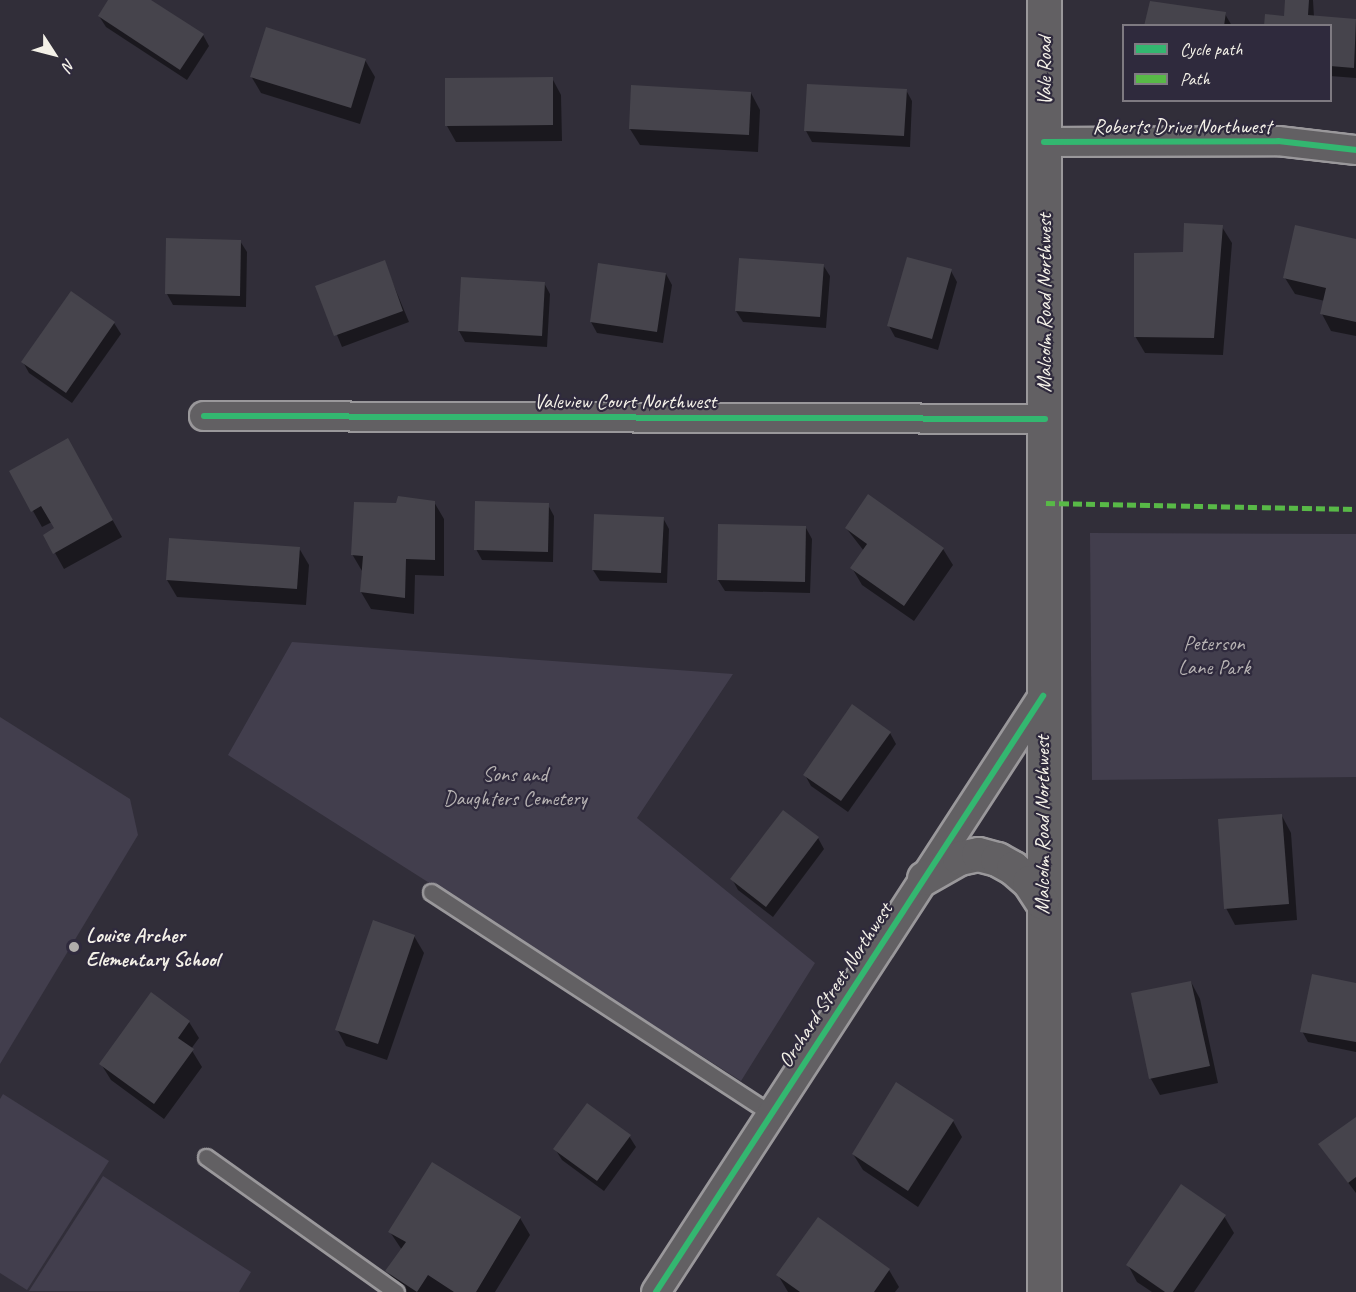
<!DOCTYPE html>
<html>
<head>
<meta charset="utf-8">
<style>
	body { margin:0 }
	#map { position:relative; width:1356px; height:1292px; overflow:hidden; background:#312e39; font-family:Caveat,sans-serif }
	div>[style] { position:absolute }
	.green>* { inset:0; background:#423e4d }
	.shadow>* { inset:0; background:#0007 }
	.building>* { inset:0; background:#46444c }
	.roads { filter:drop-shadow(2px 0 #9a989b) drop-shadow(-2px 0 #9a989b) drop-shadow(0 2px #9a989b) drop-shadow(0 -2px #9a989b) }
	.lane>* { height:15px; margin:-7.5px; padding:0 7.5px; transform-origin:7.5px; border-radius:7.5px; background:#626063 }
	.street>* { height:28px; margin:-14px; padding:0 14px; transform-origin:14px; border-radius:14px; background:#626063 }
	.secondary>* { height:33px; margin:-16.5px; padding:0 16.5px; transform-origin:16.5px; border-radius:16.5px; background:#626063 }
	.quiet>* { height:4.5px; margin-top:-2.25px; transform-origin:0; background:repeating-linear-gradient(90deg,#58b947 0 9px,transparent 0 13.5px) }
	.cycleway>* { height:6px; margin:-3px; padding:0 3px; transform-origin:3px; border-radius:3px; background:#33b770 }
	.dots>* { width:16px; height:16px; translate:-50% -50%; box-sizing:border-box; border:3px solid #2f2a3d; border-radius:50% }
	span { translate:-50% -50%; white-space:nowrap; text-align:center; line-height:1.15; -webkit-text-stroke:4.5px #2f2a3d; paint-order:stroke }
	.street-label { font-size:21px; color:#f4f1e8 }
	.park-label { font-size:21px; color:#b7b3b3 }
	.poi-label { font-size:21px; color:#f4f1e8; font-weight:700 }
	.left { translate:0 -50%; text-align:left }
	.legend { position:absolute; left:1122px; top:24px; width:210px; height:78px; box-sizing:border-box; background:#2f2a3d; border:2px solid #7e7a81; margin:0; padding:8px 10px; list-style:none; font-size:18px; color:#f4f1e8 }
	.legend li { display:flex; align-items:center; gap:12px; height:30px }
	.legend b { width:30px; border:2px solid #7e7a81 }
	.north { position:absolute; left:24px; top:24px; width:60px; height:60px; -webkit-text-stroke:4px #2f2a3d; paint-order:stroke; rotate:126deg; font-size:16px; font-weight:700; line-height:24px; text-align:center; color:#f4f1e8 }
	.north::after { content:''; display:block; margin:auto; width:21px; height:27px; background:#f4f1e8; clip-path:polygon(50% 0,100% 100%,50% 72%,0 100%) }
</style>
</head>
<body>
<div id="map">
	<div class="green">
		<i style="clip-path:polygon(1090px 533px,1356px 534px,1356px 777px,1092px 780px)"></i>
		<i style="clip-path:polygon(292px 642px,733px 674px,637px 818px,815px 963px,741px 1081px,228px 755px)"></i>
		<i style="clip-path:polygon(0 717px,130px 799px,138px 835px,0 1064px)"></i>
		<i style="clip-path:polygon(3px 1094px,109px 1161px,27px 1290px,0 1273px,0 1099px)"></i>
		<i style="clip-path:polygon(103px 1176px,251px 1272px,239px 1292px,29px 1291px)"></i>
	</div>
	<div class="shadow">
		<i style="clip-path:polygon(110px 0,148px 0,203px 35px,209px 46px,187px 80px,106px 27px,99px 16px)"></i>
		<i style="clip-path:polygon(1286px 0,1313px 0,1314px 17px,1356px 20px,1356px 78px,1330px 76px,1330px 26px,1285px 17px)"></i>
		<i style="clip-path:polygon(1225px 14px,1232px 26px,1146px 26px)"></i>
		<i style="clip-path:polygon(365px 60px,375px 77px,360px 124px,261px 93px,251px 76px)"></i>
		<i style="clip-path:polygon(552px 78px,561px 95px,562px 141px,456px 142px,447px 126px)"></i>
		<i style="clip-path:polygon(906px 90px,912px 101px,910px 147px,812px 142px,806px 131px)"></i>
		<i style="clip-path:polygon(751px 93px,760px 110px,758px 152px,640px 145px,630px 129px)"></i>
		<i style="clip-path:polygon(1222px 227px,1232px 243px,1223px 355px,1145px 353px,1135px 336px,1184px 253px)"></i>
		<i style="clip-path:polygon(240px 241px,247px 252px,246px 307px,173px 305px,167px 294px)"></i>
		<i style="clip-path:polygon(1356px 241px,1356px 336px,1331px 331px,1322px 314px,1325px 301px,1295px 294px,1285px 278px)"></i>
		<i style="clip-path:polygon(384px 262px,409px 322px,342px 347px,317px 287px)"></i>
		<i style="clip-path:polygon(823px 265px,830px 276px,826px 328px,743px 322px,736px 311px)"></i>
		<i style="clip-path:polygon(951px 271px,957px 282px,938px 350px,895px 337px,889px 326px)"></i>
		<i style="clip-path:polygon(666px 274px,672px 285px,663px 343px,597px 333px,591px 322px)"></i>
		<i style="clip-path:polygon(462px 279px,544px 283px,550px 294px,547px 347px,465px 342px,459px 331px)"></i>
		<i style="clip-path:polygon(114px 323px,121px 334px,72px 403px,29px 373px,23px 362px)"></i>
		<i style="clip-path:polygon(68px 440px,122px 537px,64px 569px,45px 535px,56px 528px,52px 522px,42px 527px,11px 472px)"></i>
		<i style="clip-path:polygon(434px 502px,444px 519px,444px 576px,415px 575px,414px 614px,371px 609px,361px 592px,362px 571px,352px 554px,397px 504px)"></i>
		<i style="clip-path:polygon(548px 505px,554px 516px,553px 562px,482px 560px,476px 549px)"></i>
		<i style="clip-path:polygon(663px 518px,669px 529px,667px 583px,600px 581px,593px 570px)"></i>
		<i style="clip-path:polygon(806px 528px,812px 539px,810px 593px,725px 591px,718px 580px)"></i>
		<i style="clip-path:polygon(846px 528px,943px 549px,953px 565px,914px 621px,862px 585px,852px 568px,864px 551px)"></i>
		<i style="clip-path:polygon(299px 548px,309px 565px,306px 605px,177px 597px,167px 580px)"></i>
		<i style="clip-path:polygon(890px 733px,896px 744px,848px 812px,811px 786px,805px 775px)"></i>
		<i style="clip-path:polygon(1282px 816px,1291px 833px,1297px 920px,1235px 925px,1226px 908px)"></i>
		<i style="clip-path:polygon(818px 838px,824px 849px,773px 917px,738px 890px,732px 879px)"></i>
		<i style="clip-path:polygon(414px 936px,424px 953px,387px 1060px,346px 1046px,337px 1029px)"></i>
		<i style="clip-path:polygon(1191px 982px,1200px 999px,1218px 1083px,1160px 1095px,1151px 1079px,1133px 995px)"></i>
		<i style="clip-path:polygon(1356px 984px,1356px 1052px,1308px 1042px,1302px 1031px)"></i>
		<i style="clip-path:polygon(189px 1022px,199px 1038px,191px 1049px,202px 1067px,164px 1119px,111px 1080px,101px 1064px)"></i>
		<i style="clip-path:polygon(1356px 1119px,1356px 1193px,1320px 1145px)"></i>
		<i style="clip-path:polygon(953px 1121px,962px 1137px,918px 1207px,863px 1170px,853px 1154px)"></i>
		<i style="clip-path:polygon(629px 1136px,636px 1147px,604px 1191px,562px 1160px,555px 1149px)"></i>
		<i style="clip-path:polygon(433px 1164px,520px 1218px,530px 1235px,495px 1292px,403px 1292px,387px 1271px,402px 1250px,390px 1232px)"></i>
		<i style="clip-path:polygon(1224px 1216px,1234px 1233px,1194px 1292px,1152px 1292px,1137px 1282px,1128px 1265px)"></i>
		<i style="clip-path:polygon(889px 1270px,899px 1287px,895px 1292px,788px 1292px,778px 1275px)"></i>
	</div>
	<div class="building">
		<i style="clip-path:polygon(108px 0,151px 0,204px 34px,180px 70px,98px 16px)"></i>
		<i style="clip-path:polygon(1285px 0,1309px 0,1308px 15px,1356px 19px,1354px 68px,1330px 66px,1330px 26px,1264px 26px,1265px 14px,1284px 16px)"></i>
		<i style="clip-path:polygon(1150px 1px,1226px 12px,1224px 26px,1144px 26px)"></i>
		<i style="clip-path:polygon(266px 27px,366px 59px,351px 108px,250px 77px)"></i>
		<i style="clip-path:polygon(553px 77px,553px 125px,445px 126px,445px 78px)"></i>
		<i style="clip-path:polygon(807px 84px,907px 89px,904px 136px,804px 131px)"></i>
		<i style="clip-path:polygon(631px 85px,751px 92px,749px 135px,629px 129px)"></i>
		<i style="clip-path:polygon(1184px 223px,1223px 225px,1214px 338px,1134px 337px,1134px 253px,1183px 252px)"></i>
		<i style="clip-path:polygon(1295px 225px,1356px 239px,1356px 322px,1320px 314px,1326px 288px,1283px 278px)"></i>
		<i style="clip-path:polygon(166px 238px,241px 240px,240px 296px,165px 294px)"></i>
		<i style="clip-path:polygon(907px 257px,952px 269px,932px 339px,887px 326px)"></i>
		<i style="clip-path:polygon(739px 258px,824px 264px,820px 317px,735px 311px)"></i>
		<i style="clip-path:polygon(385px 260px,403px 311px,334px 336px,315px 286px)"></i>
		<i style="clip-path:polygon(598px 263px,666px 273px,657px 332px,590px 322px)"></i>
		<i style="clip-path:polygon(461px 277px,545px 282px,542px 336px,458px 331px)"></i>
		<i style="clip-path:polygon(71px 291px,115px 322px,66px 393px,21px 362px)"></i>
		<i style="clip-path:polygon(68px 438px,113px 520px,53px 554px,43px 535px,54px 528px,41px 506px,31px 512px,9px 471px)"></i>
		<i style="clip-path:polygon(868px 494px,944px 548px,904px 606px,850px 568px,867px 544px,845px 528px)"></i>
		<i style="clip-path:polygon(398px 496px,435px 501px,435px 560px,406px 559px,405px 598px,360px 592px,363px 556px,351px 555px,354px 502px,396px 503px)"></i>
		<i style="clip-path:polygon(475px 501px,549px 503px,548px 552px,474px 550px)"></i>
		<i style="clip-path:polygon(594px 514px,664px 517px,661px 573px,592px 570px)"></i>
		<i style="clip-path:polygon(718px 524px,806px 526px,805px 582px,717px 580px)"></i>
		<i style="clip-path:polygon(169px 538px,300px 547px,297px 589px,166px 580px)"></i>
		<i style="clip-path:polygon(852px 704px,891px 732px,841px 801px,803px 775px)"></i>
		<i style="clip-path:polygon(783px 810px,819px 837px,766px 907px,730px 879px)"></i>
		<i style="clip-path:polygon(1282px 814px,1289px 904px,1224px 909px,1218px 819px)"></i>
		<i style="clip-path:polygon(373px 920px,415px 935px,378px 1044px,335px 1030px)"></i>
		<i style="clip-path:polygon(1312px 974px,1356px 983px,1356px 1042px,1300px 1032px)"></i>
		<i style="clip-path:polygon(1191px 981px,1210px 1066px,1149px 1079px,1131px 993px)"></i>
		<i style="clip-path:polygon(151px 992px,190px 1021px,178px 1038px,194px 1049px,154px 1104px,99px 1064px)"></i>
		<i style="clip-path:polygon(896px 1082px,954px 1120px,908px 1191px,852px 1154px)"></i>
		<i style="clip-path:polygon(587px 1103px,631px 1135px,597px 1181px,553px 1149px)"></i>
		<i style="clip-path:polygon(1356px 1117px,1356px 1177px,1348px 1183px,1318px 1144px)"></i>
		<i style="clip-path:polygon(432px 1162px,521px 1217px,476px 1292px,454px 1292px,428px 1275px,417px 1292px,385px 1271px,406px 1242px,388px 1232px)"></i>
		<i style="clip-path:polygon(1181px 1184px,1226px 1215px,1173px 1292px,1165px 1292px,1126px 1265px)"></i>
		<i style="clip-path:polygon(818px 1217px,890px 1269px,874px 1292px,800px 1292px,776px 1275px)"></i>
	</div>
	<div class="roads">
		<div class="lane">
			<i style="left:431px;top:892px;width:406px;rotate:33.1deg"></i>
			<i style="left:206px;top:1157px;width:233px;rotate:35.4deg"></i>
		</div>
		<div class="street">
			<i style="left:1044px;top:142px;width:234px;rotate:-0.2deg"></i>
			<i style="left:1278px;top:141px;width:79px;rotate:6.6deg"></i>
			<i style="left:204px;top:416px;width:841px;rotate:0.2deg"></i>
			<i style="left:656px;top:1292px;width:711px;rotate:-57deg"></i>
		</div>
		<div class="secondary">
			<i style="left:1044px;top:0;width:1292px;rotate:90deg"></i>
			<i style="left:924px;top:878px;width:40px;rotate:-29.7deg"></i>
			<i style="left:959px;top:858px;width:19px;rotate:-12deg"></i>
			<i style="left:978px;top:854px;width:20px;rotate:15deg"></i>
			<i style="left:997px;top:859px;width:18px;rotate:29deg"></i>
			<i style="left:1013px;top:868px;width:21px;rotate:41deg"></i>
			<i style="left:1029px;top:882px;width:24px;rotate:57deg"></i>
		</div>
	</div>
	<div class="quiet">
		<i style="left:1046px;top:503px;width:310px;rotate:1.1deg"></i>
	</div>
	<div class="cycleway">
		<i style="left:1044px;top:142px;width:234px;rotate:-0.2deg"></i>
		<i style="left:1278px;top:141px;width:79px;rotate:6.6deg"></i>
		<i style="left:204px;top:416px;width:841px;rotate:0.2deg"></i>
		<i style="left:656px;top:1292px;width:711px;rotate:-57deg"></i>
	</div>
	<div class="dots">
		<i style="left:74px;top:947px;background:#b0adab"></i>
	</div>
	<div class="street-label">
		<span style="left:1044px;top:71px;rotate:-90deg">Vale Road</span>
		<span style="left:1182px;top:126px">Roberts Drive Northwest</span>
		<span style="left:1044px;top:303px;rotate:-90deg">Malcolm Road Northwest</span>
		<span style="left:625px;top:401px">Valeview Court Northwest</span>
		<span style="left:1042px;top:825px;rotate:-90deg">Malcolm Road Northwest</span>
		<span style="left:835px;top:985px;rotate:-57deg">Orchard Street Northwest</span>
	</div>
	<div class="park-label">
		<span style="left:1214px;top:655px">Peterson<br>Lane Park</span>
		<span style="left:515px;top:786px">Sons and<br>Daughters Cemetery</span>
	</div>
	<div class="poi-label">
		<span class="left" style="left:86px;top:947px">Louise Archer<br>Elementary School</span>
	</div>
	<ul class="legend">
	<li><b style="height:8px;background:#33b770"></b>Cycle path</li>
	<li><b style="height:8px;background:#58b947"></b>Path</li>
	</ul>
	<div class="north">N</div>
</div>
</body>
</html>
